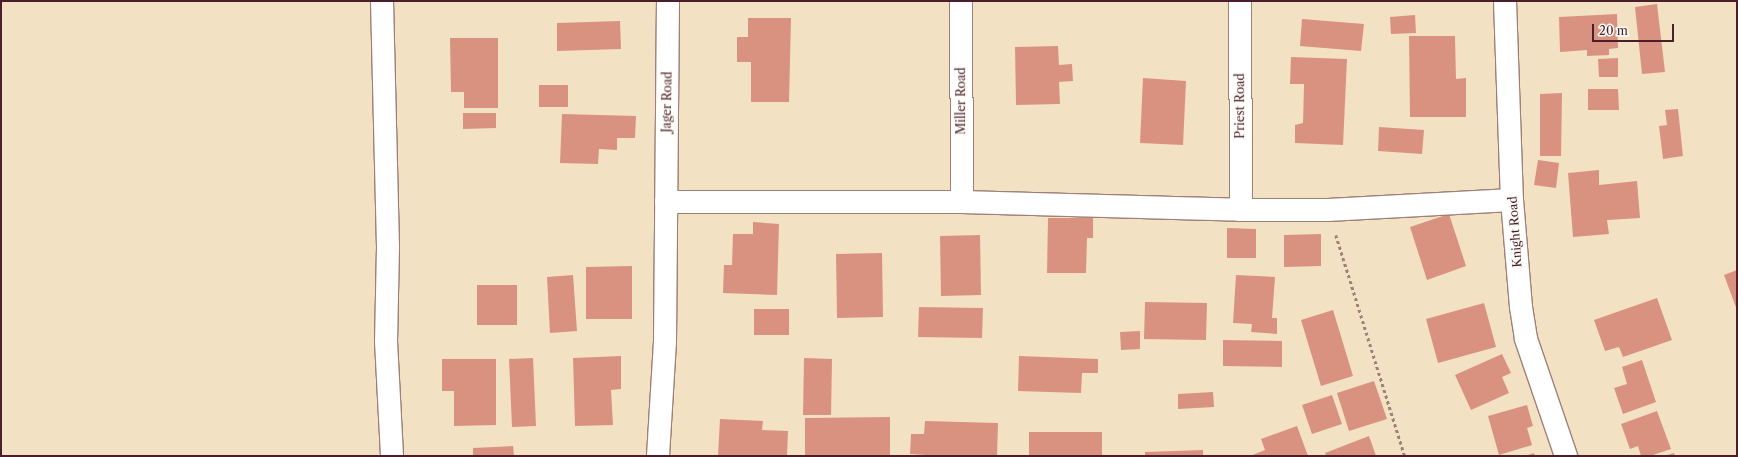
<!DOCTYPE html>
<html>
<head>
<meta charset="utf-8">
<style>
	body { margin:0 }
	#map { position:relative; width:1738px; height:457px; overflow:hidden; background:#f3e1c4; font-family:"Libre Caslon Text",serif }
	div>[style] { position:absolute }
	.building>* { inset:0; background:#da9280 }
	.path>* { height:2.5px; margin-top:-1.25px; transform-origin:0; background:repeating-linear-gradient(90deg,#9e8078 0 3px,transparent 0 6px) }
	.roads { filter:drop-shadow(1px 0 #9e8078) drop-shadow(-1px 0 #9e8078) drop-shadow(0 1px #9e8078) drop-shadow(0 -1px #9e8078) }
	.street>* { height:22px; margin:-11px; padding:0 11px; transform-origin:11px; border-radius:11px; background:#fff }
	span { translate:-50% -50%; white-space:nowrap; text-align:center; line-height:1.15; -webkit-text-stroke:3px #fdfcf7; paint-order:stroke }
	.street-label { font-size:12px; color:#4a1f2b }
	.frame { position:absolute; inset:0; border:2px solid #4a1f2b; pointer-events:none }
	.scale { position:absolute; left:1592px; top:24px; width:82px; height:18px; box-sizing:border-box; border:2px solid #4a1f2b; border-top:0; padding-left:5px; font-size:12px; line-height:14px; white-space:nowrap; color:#4a1f2b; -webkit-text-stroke:3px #fdfcf7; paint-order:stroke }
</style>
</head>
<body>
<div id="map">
	<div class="building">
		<i style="clip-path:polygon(1657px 4px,1665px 72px,1642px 74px,1635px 7px)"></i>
		<i style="clip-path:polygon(1617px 14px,1618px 48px,1609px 49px,1609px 55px,1587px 56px,1587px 50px,1560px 52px,1559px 17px)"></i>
		<i style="clip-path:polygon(1415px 15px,1416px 33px,1391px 34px,1390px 17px)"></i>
		<i style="clip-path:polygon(748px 18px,791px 18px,789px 102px,751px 102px,751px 62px,737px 62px,737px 37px,748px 37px)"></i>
		<i style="clip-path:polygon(1302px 19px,1364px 24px,1361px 51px,1300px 46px)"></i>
		<i style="clip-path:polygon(620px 21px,621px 49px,557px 51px,557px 23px)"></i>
		<i style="clip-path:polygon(1409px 36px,1455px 36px,1456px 79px,1466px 78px,1466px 117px,1410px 117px)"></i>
		<i style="clip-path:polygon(450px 38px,498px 38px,498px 108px,464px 108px,464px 92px,451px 92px)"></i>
		<i style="clip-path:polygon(1058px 46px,1059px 65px,1072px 64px,1073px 81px,1059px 82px,1060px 104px,1016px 105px,1015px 47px)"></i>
		<i style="clip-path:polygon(1291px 57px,1347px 59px,1343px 145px,1295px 143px,1295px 125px,1303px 123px,1304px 84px,1290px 84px)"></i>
		<i style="clip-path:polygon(1618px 58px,1618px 77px,1599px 77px,1598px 59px)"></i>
		<i style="clip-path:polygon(1143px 78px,1186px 81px,1183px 145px,1140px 143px)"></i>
		<i style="clip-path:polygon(539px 85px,568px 85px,568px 107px,539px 107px)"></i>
		<i style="clip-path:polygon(1588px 89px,1618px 89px,1619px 110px,1588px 110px)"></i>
		<i style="clip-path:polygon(1562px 93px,1561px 156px,1540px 156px,1540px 94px)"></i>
		<i style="clip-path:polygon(1678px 109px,1683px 156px,1663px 159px,1659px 126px,1667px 125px,1665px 110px)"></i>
		<i style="clip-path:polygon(463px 113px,496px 113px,496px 128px,463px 129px)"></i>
		<i style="clip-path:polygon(562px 114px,636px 116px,635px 138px,617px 138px,617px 150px,599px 149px,598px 164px,560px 163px)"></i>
		<i style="clip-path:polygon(1379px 127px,1424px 130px,1422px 154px,1378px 151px)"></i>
		<i style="clip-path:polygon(1538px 160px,1559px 163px,1556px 188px,1534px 185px)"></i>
		<i style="clip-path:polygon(1599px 170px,1599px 185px,1637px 181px,1640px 218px,1607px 220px,1609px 234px,1573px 237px,1568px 173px)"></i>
		<i style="clip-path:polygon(1449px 214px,1466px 266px,1427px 280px,1410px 227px)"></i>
		<i style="clip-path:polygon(1048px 218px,1093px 218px,1093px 238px,1087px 238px,1086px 273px,1047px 273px)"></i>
		<i style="clip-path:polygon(753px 222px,779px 224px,777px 295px,723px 293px,724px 265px,732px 265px,733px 234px,753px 234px)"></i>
		<i style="clip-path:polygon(1227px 228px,1256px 229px,1256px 258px,1227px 258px)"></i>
		<i style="clip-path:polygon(1321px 234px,1321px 266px,1284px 267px,1284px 235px)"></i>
		<i style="clip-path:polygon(980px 235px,981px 295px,941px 296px,940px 236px)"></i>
		<i style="clip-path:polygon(882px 253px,883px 317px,837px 318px,836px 254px)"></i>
		<i style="clip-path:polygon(632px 266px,632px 319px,586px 319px,586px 267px)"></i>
		<i style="clip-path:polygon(1737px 270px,1737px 310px,1724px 275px)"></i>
		<i style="clip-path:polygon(573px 275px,577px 331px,550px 333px,547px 277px)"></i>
		<i style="clip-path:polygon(1236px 275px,1275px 277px,1272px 318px,1277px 318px,1277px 334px,1251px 332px,1252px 324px,1233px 323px)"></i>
		<i style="clip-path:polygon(477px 285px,517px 285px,517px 325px,477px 325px)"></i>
		<i style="clip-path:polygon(1657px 298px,1672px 340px,1623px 357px,1619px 347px,1605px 351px,1594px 320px)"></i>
		<i style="clip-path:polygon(1145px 302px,1207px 303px,1206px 340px,1144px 339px)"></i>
		<i style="clip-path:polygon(1484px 303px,1496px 347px,1438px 363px,1426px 319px)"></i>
		<i style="clip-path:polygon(919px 307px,983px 308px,982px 338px,918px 337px)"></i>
		<i style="clip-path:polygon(754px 309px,789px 309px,789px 335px,754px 335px)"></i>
		<i style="clip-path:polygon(1333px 310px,1353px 376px,1321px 386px,1301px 320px)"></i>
		<i style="clip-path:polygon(1140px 331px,1140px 349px,1121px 350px,1120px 332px)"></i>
		<i style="clip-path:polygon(1223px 340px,1282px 341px,1282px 367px,1223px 366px)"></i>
		<i style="clip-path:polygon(1502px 354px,1511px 373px,1502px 377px,1509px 393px,1471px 410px,1455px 375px)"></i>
		<i style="clip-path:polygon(621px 356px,621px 389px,611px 390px,613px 425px,575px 426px,573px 358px)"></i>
		<i style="clip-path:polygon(1019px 356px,1098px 359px,1098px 373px,1082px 373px,1081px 393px,1018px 391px)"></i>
		<i style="clip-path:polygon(533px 358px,536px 426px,512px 427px,509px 359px)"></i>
		<i style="clip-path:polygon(804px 358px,832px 359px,831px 415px,803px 415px)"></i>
		<i style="clip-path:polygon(442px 359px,496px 359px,496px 425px,454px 426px,454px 391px,442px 391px)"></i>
		<i style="clip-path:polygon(1642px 360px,1656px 402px,1623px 414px,1614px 388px,1627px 384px,1622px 367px)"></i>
		<i style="clip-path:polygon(1374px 381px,1387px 419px,1349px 431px,1337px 393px)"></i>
		<i style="clip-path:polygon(1213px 392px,1214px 407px,1178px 409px,1178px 394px)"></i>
		<i style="clip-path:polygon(1332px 395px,1342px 424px,1312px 434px,1302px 405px)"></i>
		<i style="clip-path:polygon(1527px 405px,1533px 426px,1527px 428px,1532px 445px,1499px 455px,1488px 416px)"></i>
		<i style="clip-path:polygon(1657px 411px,1671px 449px,1650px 456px,1641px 456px,1638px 446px,1630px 449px,1621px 424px)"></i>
		<i style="clip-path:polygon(890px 417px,890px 456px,805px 456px,805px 418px)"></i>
		<i style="clip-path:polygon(720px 419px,763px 421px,762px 430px,788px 431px,787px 456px,718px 456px)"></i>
		<i style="clip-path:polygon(925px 421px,998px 423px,997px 456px,926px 456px,926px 455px,910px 454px,911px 434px,924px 434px)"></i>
		<i style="clip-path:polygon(1297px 426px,1308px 456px,1250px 456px,1265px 450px,1261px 439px)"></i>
		<i style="clip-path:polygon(1029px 432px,1102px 432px,1102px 456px,1029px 456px)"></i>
		<i style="clip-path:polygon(1369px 436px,1376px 456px,1326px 456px,1325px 453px)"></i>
		<i style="clip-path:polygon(513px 446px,514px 456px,473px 456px,473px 448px)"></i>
		<i style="clip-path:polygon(1203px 450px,1203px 456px,1145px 456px,1145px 452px)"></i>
		<i style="clip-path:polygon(1534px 453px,1535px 456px,1525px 456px)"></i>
		<i style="clip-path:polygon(1674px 453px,1675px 456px,1664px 456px)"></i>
	</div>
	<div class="path">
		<i style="left:1336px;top:235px;width:232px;rotate:72.7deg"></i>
	</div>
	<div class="roads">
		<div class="street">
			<i style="left:382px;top:1px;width:246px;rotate:88.6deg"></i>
			<i style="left:388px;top:247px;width:94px;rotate:91.2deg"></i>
			<i style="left:386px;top:341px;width:115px;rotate:87deg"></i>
			<i style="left:961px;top:1px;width:201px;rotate:89.7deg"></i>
			<i style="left:1240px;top:1px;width:209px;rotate:89.7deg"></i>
			<i style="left:1505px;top:1px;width:199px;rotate:88deg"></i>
			<i style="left:1512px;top:200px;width:107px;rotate:85.2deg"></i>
			<i style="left:1521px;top:307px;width:32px;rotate:81deg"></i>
			<i style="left:1526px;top:339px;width:124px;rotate:71.1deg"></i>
			<i style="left:666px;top:202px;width:296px"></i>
			<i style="left:962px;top:202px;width:279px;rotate:1.6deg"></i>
			<i style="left:1241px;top:210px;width:87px"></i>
			<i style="left:1328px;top:210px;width:184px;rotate:-3.1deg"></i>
			<i style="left:658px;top:456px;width:114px;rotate:-86.5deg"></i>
			<i style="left:665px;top:342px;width:341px;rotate:-89.5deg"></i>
		</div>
	</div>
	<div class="street-label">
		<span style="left:961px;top:101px;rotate:-90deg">Miller Road</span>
		<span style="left:667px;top:102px;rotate:-89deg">Jager Road</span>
		<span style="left:1240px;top:106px;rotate:-90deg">Priest Road</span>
		<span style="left:1515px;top:232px;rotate:-94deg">Knight Road</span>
	</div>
	<div class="frame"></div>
	<div class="scale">20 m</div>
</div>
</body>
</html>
